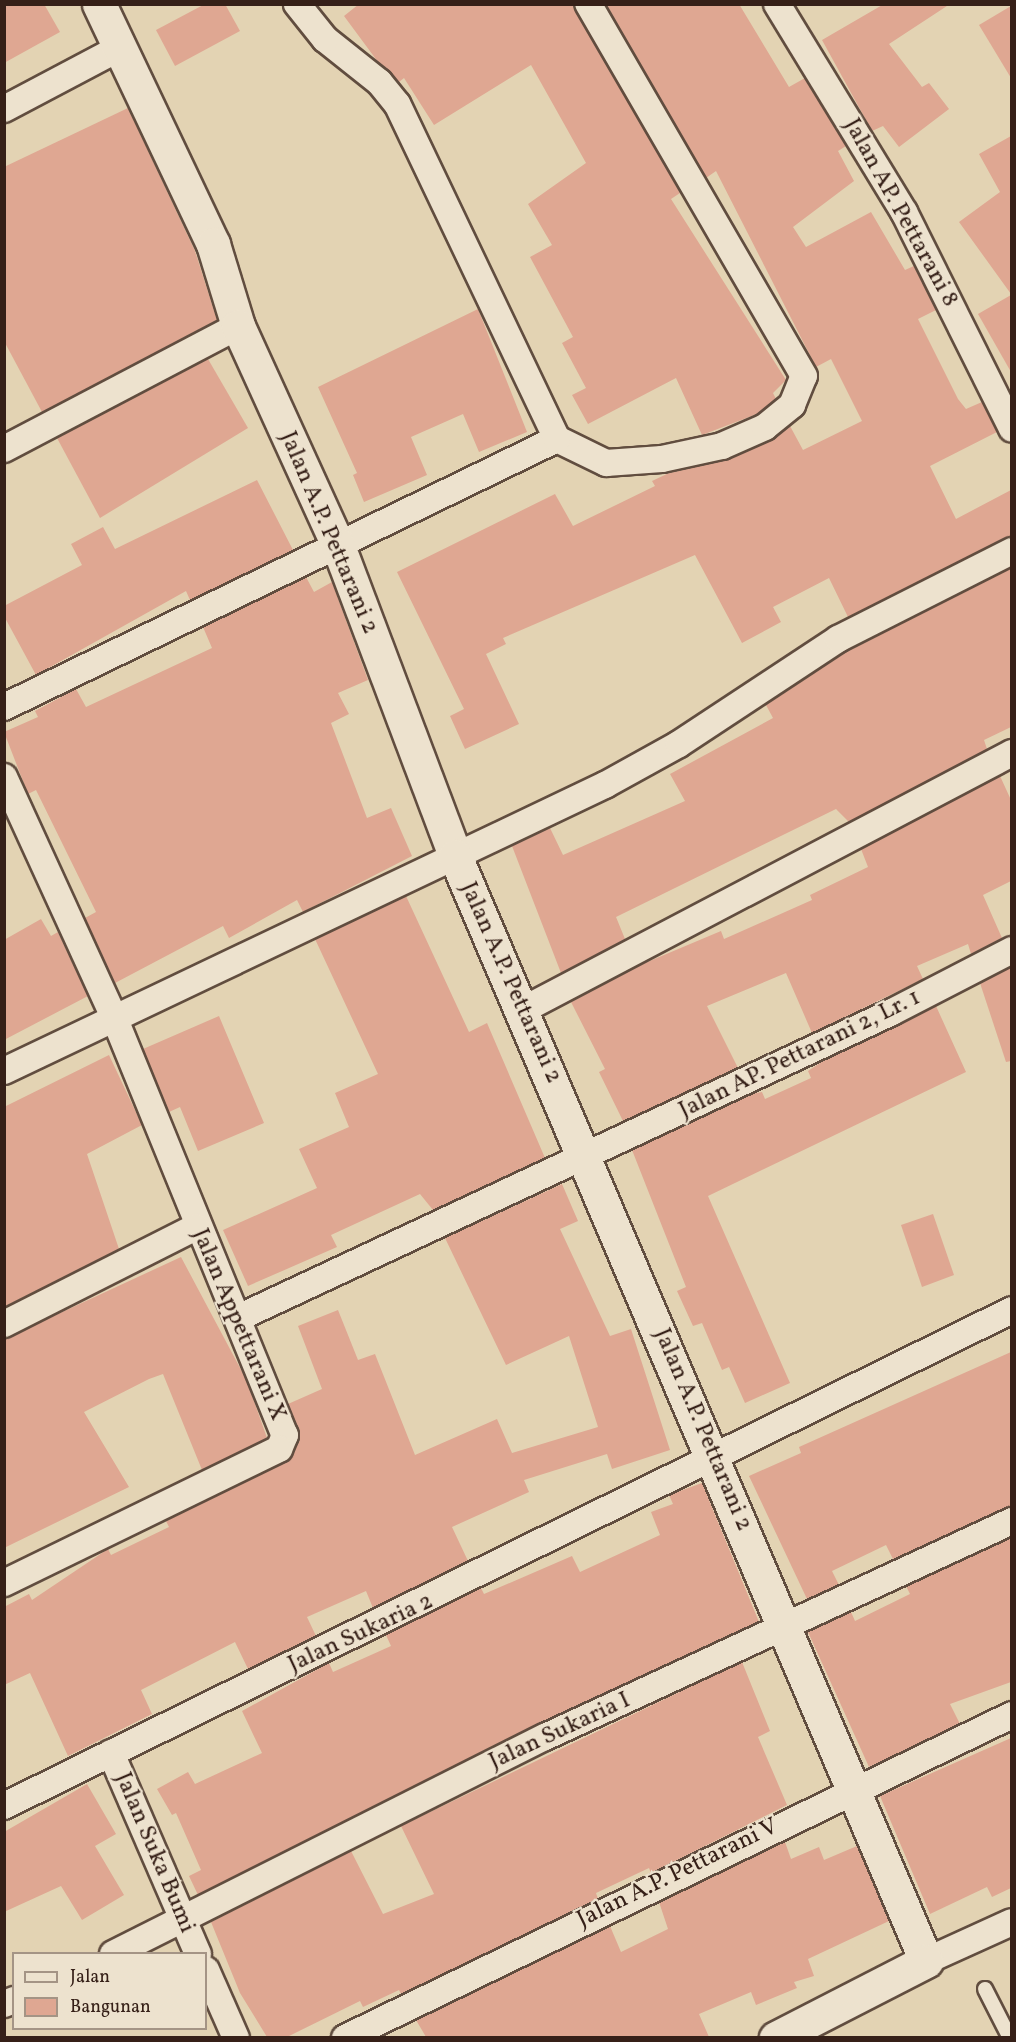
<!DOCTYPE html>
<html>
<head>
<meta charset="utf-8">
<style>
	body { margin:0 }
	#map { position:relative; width:1016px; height:2042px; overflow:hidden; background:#e3d3b3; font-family:Vollkorn,serif }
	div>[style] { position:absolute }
	.building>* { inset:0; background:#dfa792 }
	.roads { filter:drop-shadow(2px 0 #614d3f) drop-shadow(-2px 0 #614d3f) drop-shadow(0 2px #614d3f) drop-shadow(0 -2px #614d3f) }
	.lane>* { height:14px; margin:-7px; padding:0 7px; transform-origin:7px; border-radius:7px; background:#ede2ce }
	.street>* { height:26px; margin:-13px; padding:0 13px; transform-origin:13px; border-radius:13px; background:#ede2ce }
	.secondary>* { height:33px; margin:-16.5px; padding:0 16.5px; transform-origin:16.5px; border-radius:16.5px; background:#ede2ce }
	span { translate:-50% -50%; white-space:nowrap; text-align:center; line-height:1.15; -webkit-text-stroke:4.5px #ede2ce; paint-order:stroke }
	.street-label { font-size:24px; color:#362018 }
	.frame { position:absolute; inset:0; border:6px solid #362018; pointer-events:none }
	.legend { position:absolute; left:12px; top:1952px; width:195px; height:78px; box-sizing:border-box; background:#ede2ce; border:2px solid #a49485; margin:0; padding:8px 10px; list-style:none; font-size:18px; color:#362018 }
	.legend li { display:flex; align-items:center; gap:12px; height:30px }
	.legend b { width:30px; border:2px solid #a49485 }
</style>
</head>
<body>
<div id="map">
	<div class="building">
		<i style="clip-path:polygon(4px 4px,44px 4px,60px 32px,4px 63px)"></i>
		<i style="clip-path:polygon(205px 4px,225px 4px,240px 31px,175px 66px,156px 30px)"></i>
		<i style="clip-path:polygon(359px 4px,573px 4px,680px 193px,671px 199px,786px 380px,773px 393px,776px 399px,757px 414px,702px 435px,676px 378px,588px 424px,572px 395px,586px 388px,562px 343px,573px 337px,530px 257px,552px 245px,528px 204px,586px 163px,531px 65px,434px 125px,404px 78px,399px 82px,378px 62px,344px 16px)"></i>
		<i style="clip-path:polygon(606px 4px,739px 4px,789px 87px,805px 78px,846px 146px,838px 151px,854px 181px,793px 227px,806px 247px,871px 212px,905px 270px,914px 266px,936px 310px,918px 319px,958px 399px,966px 409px,982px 402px,997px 432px,930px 466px,956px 519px,1011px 490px,1011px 536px,848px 617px,829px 578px,773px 607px,781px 622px,742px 643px,695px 555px,503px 638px,506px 644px,486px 654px,519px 724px,465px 749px,450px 716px,464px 709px,397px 572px,555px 494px,573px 526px,655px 486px,652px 481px,669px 473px,728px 460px,790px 426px,803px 450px,862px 421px,831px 359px,816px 367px,716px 171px,706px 178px)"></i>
		<i style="clip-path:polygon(884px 4px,950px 4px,889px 44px,922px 87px,929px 83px,949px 109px,899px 147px,883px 126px,872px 131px,822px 40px)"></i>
		<i style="clip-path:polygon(1011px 6px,1011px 78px,979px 25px)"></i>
		<i style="clip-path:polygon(128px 108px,195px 251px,217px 320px,42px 412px,4px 341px,4px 167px)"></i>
		<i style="clip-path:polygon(1011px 136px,1011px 294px,959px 222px,1000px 192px,979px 154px)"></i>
		<i style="clip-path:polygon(1011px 295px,1011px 372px,978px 314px)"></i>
		<i style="clip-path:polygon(478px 309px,527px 432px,479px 452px,463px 414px,411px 437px,427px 475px,364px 502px,353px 475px,357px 473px,318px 387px)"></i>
		<i style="clip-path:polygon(208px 359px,248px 428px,100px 518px,57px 438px)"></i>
		<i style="clip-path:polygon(257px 480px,293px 550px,190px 600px,186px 591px,36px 675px,4px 616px,4px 606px,82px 565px,71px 544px,103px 527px,115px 549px)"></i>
		<i style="clip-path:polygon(1011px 568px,1011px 727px,984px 740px,987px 749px,849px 822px,836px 809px,616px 917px,625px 939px,561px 973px,512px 846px,550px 828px,563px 855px,685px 801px,670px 774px,773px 718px,766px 705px,846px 652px)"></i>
		<i style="clip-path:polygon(306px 577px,314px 592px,332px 582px,368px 680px,338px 693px,349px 714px,331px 723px,367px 818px,391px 808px,412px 856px,303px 912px,297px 900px,229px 938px,223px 926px,115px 983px,85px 918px,96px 912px,36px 790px,28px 794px,4px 732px,38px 717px,35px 711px,76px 689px,86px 707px,212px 648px,203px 627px)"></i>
		<i style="clip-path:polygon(1000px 776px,1011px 800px,1011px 881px,983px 895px,1002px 938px,971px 954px,968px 944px,917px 966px,923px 979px,812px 1033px,786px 973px,707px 1006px,738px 1068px,623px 1121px,599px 1072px,605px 1069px,571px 1002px,645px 963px,721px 931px,724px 939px,812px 900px,810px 895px,868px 867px,861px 849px)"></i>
		<i style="clip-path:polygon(406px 896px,469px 1032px,487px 1023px,545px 1158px,433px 1210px,420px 1194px,331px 1235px,337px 1247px,248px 1286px,223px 1230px,317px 1188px,299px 1149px,349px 1127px,335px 1093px,378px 1074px,315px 939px)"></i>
		<i style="clip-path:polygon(41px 919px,51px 936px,58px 932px,88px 996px,4px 1040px,4px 940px)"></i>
		<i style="clip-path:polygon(1011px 967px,1011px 1061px,1006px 1062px,980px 983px)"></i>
		<i style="clip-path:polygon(936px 1006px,966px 1072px,708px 1196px,790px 1383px,745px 1403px,729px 1367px,722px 1370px,702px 1323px,693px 1326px,677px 1291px,686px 1287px,632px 1150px,751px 1094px,762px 1092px,765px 1099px,811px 1078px,808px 1071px,823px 1061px)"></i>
		<i style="clip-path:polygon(219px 1016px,264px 1123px,198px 1151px,180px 1107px,169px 1112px,143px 1049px)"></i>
		<i style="clip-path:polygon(109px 1055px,142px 1125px,87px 1154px,119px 1249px,4px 1307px,4px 1107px)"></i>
		<i style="clip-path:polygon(562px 1184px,578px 1221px,560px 1229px,610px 1336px,631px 1329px,670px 1450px,612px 1469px,607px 1454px,524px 1480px,529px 1492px,452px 1527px,468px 1561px,373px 1608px,366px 1591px,307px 1617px,316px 1636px,248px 1669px,235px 1642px,141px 1690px,152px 1714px,68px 1756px,30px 1673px,4px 1685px,4px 1607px,29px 1594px,32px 1600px,108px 1549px,111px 1555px,169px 1527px,166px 1521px,286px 1462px,300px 1436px,288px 1404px,322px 1389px,298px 1326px,338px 1310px,358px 1360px,375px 1354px,415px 1455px,497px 1419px,512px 1453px,598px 1427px,569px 1336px,506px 1365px,445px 1238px)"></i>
		<i style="clip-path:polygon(933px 1214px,954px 1275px,922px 1287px,901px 1225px)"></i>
		<i style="clip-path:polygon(181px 1257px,247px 1381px,267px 1438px,202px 1470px,163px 1374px,149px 1379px,84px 1412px,129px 1487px,4px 1548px,4px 1339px)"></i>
		<i style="clip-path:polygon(1011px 1352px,1011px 1506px,893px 1559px,886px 1545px,832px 1571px,839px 1585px,807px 1599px,749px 1476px,801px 1453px,799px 1447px)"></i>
		<i style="clip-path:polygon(702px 1483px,759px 1622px,538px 1724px,198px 1895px,189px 1876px,201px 1870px,176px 1813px,172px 1815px,157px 1789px,188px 1772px,195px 1784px,262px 1753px,242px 1711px,329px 1663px,333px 1672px,391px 1646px,386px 1635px,481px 1588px,484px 1594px,572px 1556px,580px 1572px,660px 1535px,651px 1512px,673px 1504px,669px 1495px)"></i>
		<i style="clip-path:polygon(1011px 1538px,1011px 1682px,950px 1704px,960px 1724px,869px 1767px,808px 1632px,851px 1612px,855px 1621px,910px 1594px,906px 1586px)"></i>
		<i style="clip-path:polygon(742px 1662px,770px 1731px,758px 1737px,787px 1805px,651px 1873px,649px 1868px,596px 1893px,598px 1899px,401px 1994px,399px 1990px,363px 2007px,360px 2001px,287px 2037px,267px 2037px,240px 1993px,211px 1922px,351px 1851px,383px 1914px,434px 1894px,401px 1826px)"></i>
		<i style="clip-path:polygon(1011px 1738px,1011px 1888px,992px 1897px,987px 1887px,930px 1914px,880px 1796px)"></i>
		<i style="clip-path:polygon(87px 1784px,116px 1834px,95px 1846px,124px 1895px,82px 1920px,61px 1886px,4px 1912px,4px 1832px)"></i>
		<i style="clip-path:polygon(785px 1842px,791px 1859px,819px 1847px,824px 1860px,857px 1846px,889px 1921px,808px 1959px,814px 1976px,794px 1982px,797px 1988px,756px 2005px,751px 1992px,699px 2014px,709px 2037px,426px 2037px,416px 2020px,610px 1926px,621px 1952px,668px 1929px,659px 1902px)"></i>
	</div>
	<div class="roads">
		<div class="lane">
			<i style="left:985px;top:1989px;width:55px;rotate:63deg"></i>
		</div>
		<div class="street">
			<i style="left:777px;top:4px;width:244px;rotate:58.6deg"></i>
			<i style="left:904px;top:212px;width:242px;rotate:63.5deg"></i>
			<i style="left:4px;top:109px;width:132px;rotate:-27.9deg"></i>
			<i style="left:557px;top:439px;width:55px;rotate:26.1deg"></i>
			<i style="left:606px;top:463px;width:56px;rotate:-4.1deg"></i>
			<i style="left:662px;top:459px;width:61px;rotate:-12.2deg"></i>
			<i style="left:722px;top:446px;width:47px;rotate:-23.8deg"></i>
			<i style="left:765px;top:427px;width:35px;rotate:-39deg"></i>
			<i style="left:792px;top:405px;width:31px;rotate:-68deg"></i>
			<i style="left:804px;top:376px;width:430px;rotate:-120.1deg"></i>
			<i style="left:4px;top:449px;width:264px;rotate:-27.7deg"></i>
			<i style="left:4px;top:707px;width:615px;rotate:-25.86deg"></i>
			<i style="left:557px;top:439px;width:371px;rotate:-115.5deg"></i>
			<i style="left:397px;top:104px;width:28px;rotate:-129deg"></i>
			<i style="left:379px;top:82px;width:69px;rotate:-141.5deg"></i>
			<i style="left:325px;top:39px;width:45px;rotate:-128.7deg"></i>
			<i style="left:4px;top:777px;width:264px;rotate:65.4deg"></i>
			<i style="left:114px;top:1017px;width:452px;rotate:67.8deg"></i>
			<i style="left:285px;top:1435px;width:15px;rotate:113deg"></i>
			<i style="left:279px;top:1449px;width:306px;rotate:154deg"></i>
			<i style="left:521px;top:1011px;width:555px;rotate:-27.72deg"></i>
			<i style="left:4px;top:1071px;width:666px;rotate:-25.45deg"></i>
			<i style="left:605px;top:785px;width:85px;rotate:-29deg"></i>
			<i style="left:679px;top:744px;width:191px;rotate:-33.4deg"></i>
			<i style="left:838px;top:639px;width:195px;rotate:-26.8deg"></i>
			<i style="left:238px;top:1318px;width:722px;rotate:-25.07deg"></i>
			<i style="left:892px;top:1012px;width:135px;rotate:-27.3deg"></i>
			<i style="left:4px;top:1324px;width:215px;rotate:-26.8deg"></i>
			<i style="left:111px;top:1753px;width:219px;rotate:66.6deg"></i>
			<i style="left:4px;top:1806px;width:1123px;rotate:-26.2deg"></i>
			<i style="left:113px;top:1954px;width:483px;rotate:-26.7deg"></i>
			<i style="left:545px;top:1737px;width:515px;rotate:-24.82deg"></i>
			<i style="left:926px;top:1961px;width:94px;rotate:-24.4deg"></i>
			<i style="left:206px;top:1970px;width:74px;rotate:66.2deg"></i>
			<i style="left:4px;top:2004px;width:11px;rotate:-22deg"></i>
			<i style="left:345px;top:2038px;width:741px;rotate:-25.84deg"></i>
		</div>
		<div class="secondary">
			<i style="left:99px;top:4px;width:266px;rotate:64.6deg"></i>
			<i style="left:213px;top:244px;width:86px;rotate:73deg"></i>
			<i style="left:238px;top:326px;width:239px;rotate:65.5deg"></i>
			<i style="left:337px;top:543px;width:335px;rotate:69.3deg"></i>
			<i style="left:455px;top:856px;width:1201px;rotate:66.91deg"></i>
			<i style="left:926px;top:1961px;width:169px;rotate:152.8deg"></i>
		</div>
	</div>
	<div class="street-label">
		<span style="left:900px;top:213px;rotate:61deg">Jalan AP. Pettarani 8</span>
		<span style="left:328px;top:533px;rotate:67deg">Jalan A.P. Pettarani 2</span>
		<span style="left:510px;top:983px;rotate:66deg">Jalan A.P. Pettarani 2</span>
		<span style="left:800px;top:1055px;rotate:-26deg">Jalan AP. Pettarani 2, Lr. 1</span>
		<span style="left:238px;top:1325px;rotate:67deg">Jalan Appettarani X</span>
		<span style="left:702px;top:1430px;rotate:67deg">Jalan A.P. Pettarani 2</span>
		<span style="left:361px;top:1634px;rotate:-25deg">Jalan Sukaria 2</span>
		<span style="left:560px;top:1732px;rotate:-25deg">Jalan Sukaria I</span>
		<span style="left:154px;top:1853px;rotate:67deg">Jalan Suka Bumi</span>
		<span style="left:678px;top:1874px;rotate:-26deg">Jalan A.P. Pettarani V</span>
	</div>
	<div class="frame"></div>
	<ul class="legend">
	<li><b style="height:8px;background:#ede2ce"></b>Jalan</li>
	<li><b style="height:16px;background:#dfa792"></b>Bangunan</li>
	</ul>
</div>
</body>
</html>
